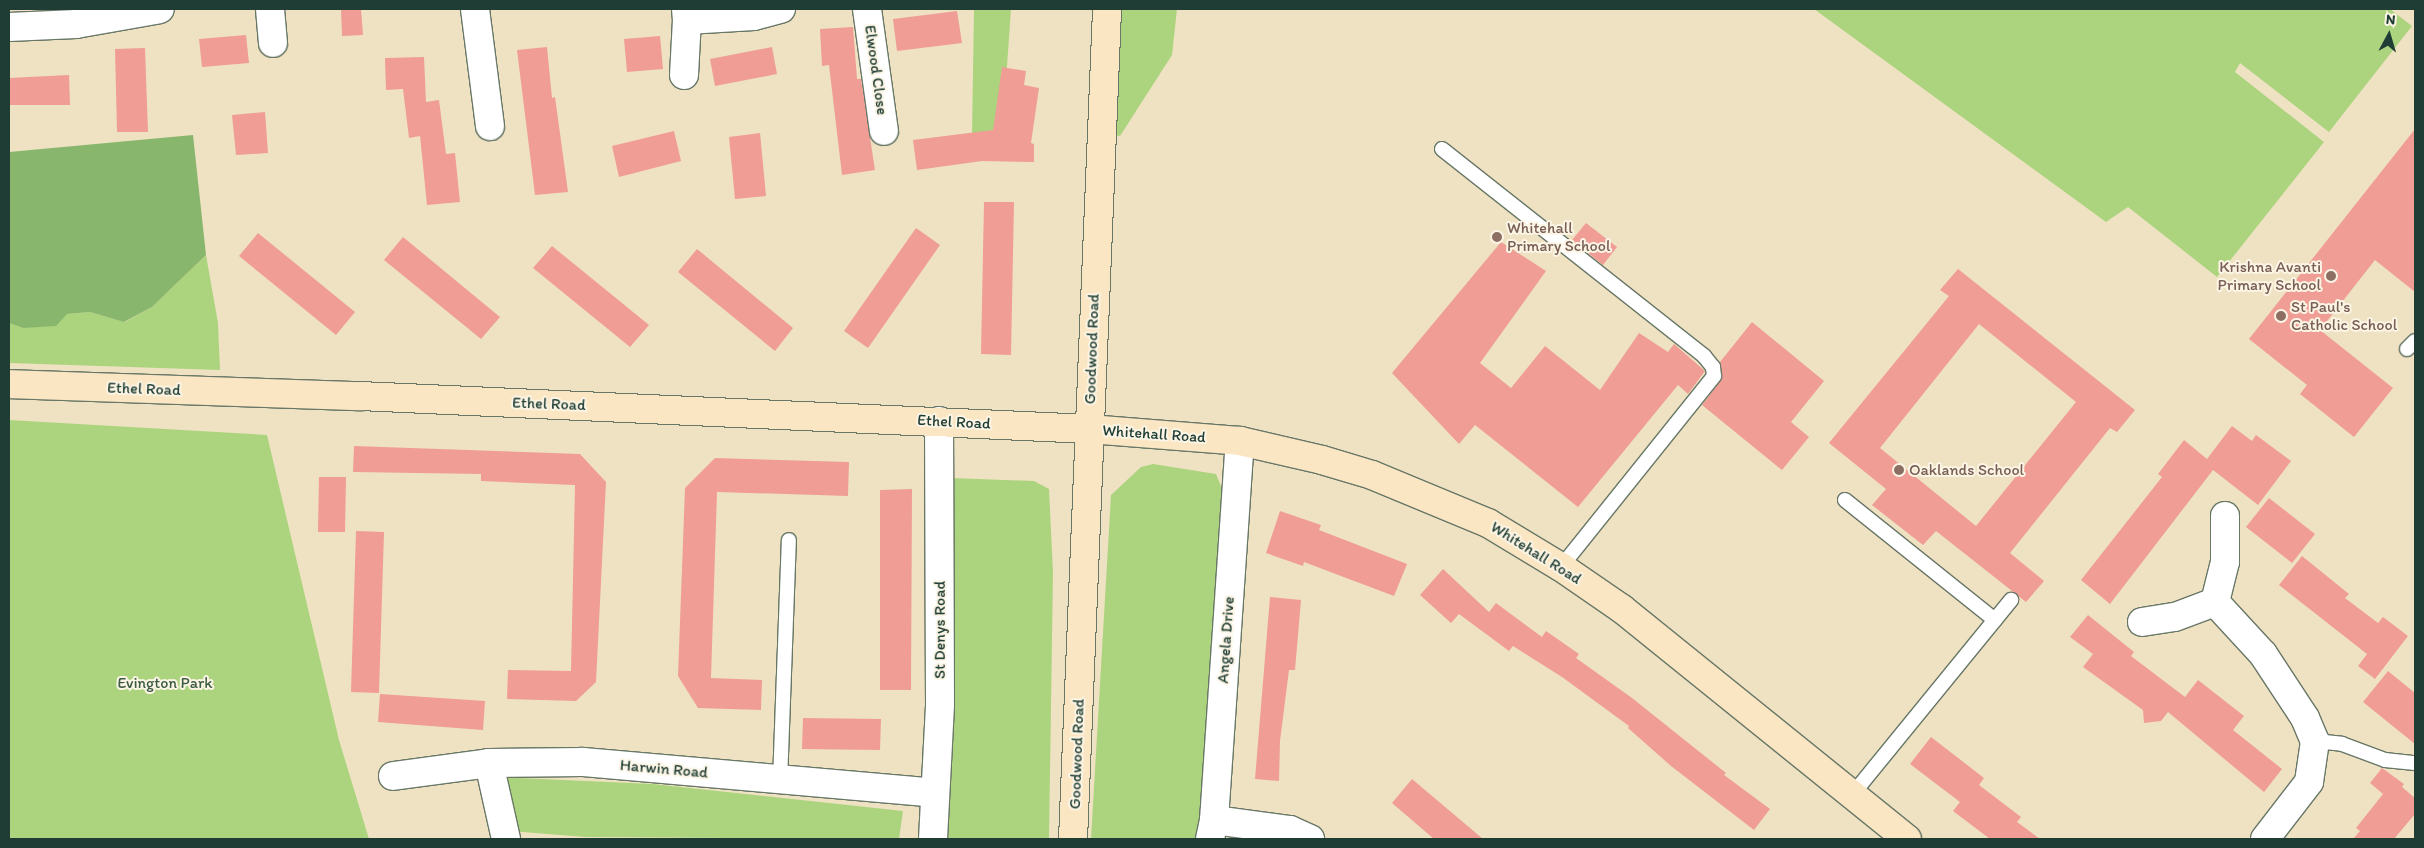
<!DOCTYPE html>
<html>
<head>
<meta charset="utf-8">
<style>
	body { margin:0 }
	#map { position:relative; width:2424px; height:848px; overflow:hidden; background:#efe2c3; font-family:Itim,sans-serif }
	div>[style] { position:absolute }
	.green>* { inset:0; background:#acd47e }
	.forest>* { inset:0; background:#89b66d }
	.building>* { inset:0; background:#ef9d95 }
	.roads { filter:drop-shadow(1px 0 #687766) drop-shadow(-1px 0 #687766) drop-shadow(0 1px #687766) drop-shadow(0 -1px #687766) }
	.lane>* { height:14px; margin:-7px; padding:0 7px; transform-origin:7px; border-radius:7px; background:#fff }
	.street>* { height:28px; margin:-14px; padding:0 14px; transform-origin:14px; border-radius:14px; background:#fff }
	.secondary>* { height:28px; margin:-14px; padding:0 14px; transform-origin:14px; border-radius:14px; background:#fbe6c4 }
	.dots>* { width:14px; height:14px; translate:-50% -50%; box-sizing:border-box; border:2px solid #fcf5e5; border-radius:50% }
	span { translate:-50% -50%; white-space:nowrap; text-align:center; line-height:1.15; -webkit-text-stroke:4px #fcf5e5; paint-order:stroke }
	.street-label { font-size:16px; color:#1f3d34 }
	.education-label { font-size:16px; color:#785e54 }
	.left { translate:0 -50%; text-align:left }
	.right { translate:-100% -50%; text-align:right }
	.park-label { font-size:16px; color:#3b5b43 }
	.frame { position:absolute; inset:0; border:10px solid #1f3d34; pointer-events:none }
	.north { position:absolute; left:2364px; top:10px; width:50px; height:50px; -webkit-text-stroke:4px #fcf5e5; paint-order:stroke; rotate:6deg; font-size:14px; font-weight:700; line-height:20px; text-align:center; color:#1f3d34 }
	.north::after { content:''; display:block; margin:auto; width:18px; height:22px; background:#1f3d34; clip-path:polygon(50% 0,100% 100%,50% 72%,0 100%) }
</style>
</head>
<body>
<div id="map">
	<div class="green">
		<i style="clip-path:polygon(974px 9px,1011px 9px,1002px 138px,972px 135px)"></i>
		<i style="clip-path:polygon(1119px 9px,1177px 9px,1172px 55px,1120px 136px,1113px 135px)"></i>
		<i style="clip-path:polygon(1814px 9px,2390px 9px,2412px 26px,2329px 132px,2240px 63px,2235px 72px,2324px 142px,2217px 277px,2128px 207px,2106px 222px)"></i>
		<i style="clip-path:polygon(206px 255px,218px 323px,220px 370px,9px 363px,9px 323px,23px 328px,67px 314px,90px 312px,125px 322px,152px 307px)"></i>
		<i style="clip-path:polygon(9px 420px,267px 435px,339px 740px,369px 839px,9px 839px)"></i>
		<i style="clip-path:polygon(1153px 464px,1216px 474px,1227px 501px,1202px 817px,1198px 839px,1091px 839px,1111px 495px,1141px 467px)"></i>
		<i style="clip-path:polygon(951px 478px,1034px 481px,1049px 489px,1053px 573px,1049px 839px,943px 839px)"></i>
		<i style="clip-path:polygon(497px 777px,653px 784px,903px 811px,899px 839px,585px 837px,510px 831px)"></i>
	</div>
	<div class="forest">
		<i style="clip-path:polygon(193px 135px,206px 255px,152px 307px,124px 322px,90px 312px,67px 314px,56px 326px,23px 328px,9px 323px,9px 152px)"></i>
	</div>
	<div class="building">
		<i style="clip-path:polygon(341px 9px,361px 9px,363px 35px,342px 36px)"></i>
		<i style="clip-path:polygon(957px 11px,962px 43px,897px 51px,893px 19px)"></i>
		<i style="clip-path:polygon(853px 27px,857px 79px,861px 79px,875px 170px,842px 175px,829px 65px,822px 66px,820px 29px)"></i>
		<i style="clip-path:polygon(246px 35px,249px 63px,202px 67px,199px 39px)"></i>
		<i style="clip-path:polygon(660px 36px,663px 69px,627px 72px,624px 39px)"></i>
		<i style="clip-path:polygon(547px 47px,552px 98px,555px 97px,568px 192px,535px 195px,517px 50px)"></i>
		<i style="clip-path:polygon(772px 47px,777px 74px,715px 86px,710px 59px)"></i>
		<i style="clip-path:polygon(145px 48px,148px 132px,117px 132px,115px 49px)"></i>
		<i style="clip-path:polygon(424px 57px,426px 102px,439px 100px,446px 154px,455px 153px,460px 202px,427px 205px,420px 136px,409px 138px,403px 89px,386px 90px,385px 58px)"></i>
		<i style="clip-path:polygon(1002px 67px,1026px 71px,1024px 85px,1039px 88px,1031px 143px,1034px 144px,1034px 162px,982px 161px,917px 170px,913px 140px,993px 130px)"></i>
		<i style="clip-path:polygon(69px 75px,70px 105px,9px 105px,9px 78px)"></i>
		<i style="clip-path:polygon(265px 112px,268px 153px,236px 155px,232px 115px)"></i>
		<i style="clip-path:polygon(2415px 129px,2415px 292px,2375px 260px,2320px 330px,2393px 388px,2354px 437px,2300px 394px,2307px 385px,2249px 339px)"></i>
		<i style="clip-path:polygon(674px 131px,681px 161px,619px 177px,612px 146px)"></i>
		<i style="clip-path:polygon(760px 133px,766px 196px,735px 199px,729px 137px)"></i>
		<i style="clip-path:polygon(984px 202px,1014px 202px,1011px 355px,981px 354px)"></i>
		<i style="clip-path:polygon(1586px 223px,1617px 247px,1603px 265px,1572px 240px)"></i>
		<i style="clip-path:polygon(916px 228px,940px 245px,868px 348px,844px 331px)"></i>
		<i style="clip-path:polygon(258px 233px,355px 312px,336px 335px,239px 256px)"></i>
		<i style="clip-path:polygon(403px 237px,500px 317px,481px 339px,384px 260px)"></i>
		<i style="clip-path:polygon(1501px 242px,1546px 271px,1480px 363px,1511px 388px,1545px 346px,1600px 390px,1639px 333px,1668px 352px,1674px 344px,1705px 371px,1688px 394px,1678px 385px,1578px 507px,1475px 425px,1459px 444px,1392px 373px)"></i>
		<i style="clip-path:polygon(552px 246px,649px 325px,630px 347px,533px 268px)"></i>
		<i style="clip-path:polygon(697px 249px,793px 328px,775px 351px,678px 272px)"></i>
		<i style="clip-path:polygon(evenodd,1958px 269px,2135px 410px,2117px 432px,2110px 428px,2010px 553px,2044px 581px,2026px 602px,1936px 531px,1923px 545px,1872px 505px,1886px 489px,1829px 443px,1949px 296px,1940px 290px,1958px 269px,1979px 324px,2076px 402px,1976px 526px,1880px 448px,1979px 324px)"></i>
		<i style="clip-path:polygon(1752px 322px,1824px 381px,1791px 422px,1809px 437px,1782px 470px,1702px 405px,1722px 379px,1720px 362px)"></i>
		<i style="clip-path:polygon(2232px 426px,2252px 441px,2256px 435px,2291px 461px,2258px 505px,2213px 470px,2110px 604px,2081px 580px,2162px 477px,2158px 474px,2184px 440px,2207px 459px)"></i>
		<i style="clip-path:polygon(354px 446px,580px 454px,606px 482px,596px 682px,576px 701px,507px 699px,508px 670px,571px 671px,575px 485px,481px 481px,481px 474px,353px 472px)"></i>
		<i style="clip-path:polygon(715px 458px,849px 462px,848px 496px,717px 492px,711px 678px,762px 680px,761px 710px,698px 708px,678px 676px,685px 488px)"></i>
		<i style="clip-path:polygon(319px 477px,346px 477px,345px 532px,318px 532px)"></i>
		<i style="clip-path:polygon(912px 489px,911px 690px,880px 690px,880px 490px)"></i>
		<i style="clip-path:polygon(2269px 498px,2315px 534px,2292px 563px,2246px 527px)"></i>
		<i style="clip-path:polygon(1280px 511px,1321px 525px,1319px 530px,1407px 564px,1394px 596px,1304px 562px,1303px 566px,1266px 553px)"></i>
		<i style="clip-path:polygon(356px 531px,384px 532px,379px 693px,351px 692px)"></i>
		<i style="clip-path:polygon(2302px 556px,2349px 594px,2345px 598px,2378px 623px,2383px 617px,2408px 636px,2375px 679px,2358px 666px,2367px 654px,2279px 585px)"></i>
		<i style="clip-path:polygon(1443px 569px,1489px 612px,1496px 603px,1542px 637px,1546px 631px,1579px 654px,1576px 658px,1632px 698px,1726px 773px,1724px 775px,1770px 809px,1754px 830px,1671px 766px,1628px 728px,1629px 726px,1562px 677px,1513px 646px,1509px 651px,1459px 614px,1451px 623px,1420px 595px)"></i>
		<i style="clip-path:polygon(1270px 597px,1301px 600px,1295px 670px,1289px 670px,1280px 741px,1279px 781px,1255px 779px)"></i>
		<i style="clip-path:polygon(2088px 615px,2134px 652px,2131px 656px,2185px 697px,2198px 680px,2244px 716px,2233px 730px,2282px 769px,2264px 792px,2168px 712px,2161px 721px,2144px 723px,2143px 710px,2083px 667px,2093px 654px,2070px 637px)"></i>
		<i style="clip-path:polygon(2388px 671px,2415px 693px,2415px 744px,2363px 702px)"></i>
		<i style="clip-path:polygon(380px 694px,485px 701px,483px 730px,378px 722px)"></i>
		<i style="clip-path:polygon(803px 718px,881px 719px,880px 750px,802px 749px)"></i>
		<i style="clip-path:polygon(1931px 737px,1984px 778px,1979px 785px,2021px 817px,2017px 822px,2040px 839px,1990px 839px,1953px 811px,1960px 802px,1910px 764px)"></i>
		<i style="clip-path:polygon(2382px 768px,2404px 784px,2402px 787px,2415px 798px,2415px 814px,2394px 839px,2353px 839px,2360px 831px,2356px 828px,2383px 794px,2370px 783px)"></i>
		<i style="clip-path:polygon(1412px 779px,1483px 839px,1434px 839px,1392px 803px)"></i>
	</div>
	<div class="roads">
		<div class="lane">
			<i style="left:1442px;top:149px;width:334px;rotate:38.3deg"></i>
			<i style="left:1704px;top:356px;width:14px;rotate:51deg"></i>
			<i style="left:1713px;top:367px;width:9px;rotate:84deg"></i>
			<i style="left:1714px;top:376px;width:245px;rotate:128.7deg"></i>
			<i style="left:2407px;top:349px;width:11px;rotate:-45deg"></i>
			<i style="left:1845px;top:500px;width:192px;rotate:38.7deg"></i>
			<i style="left:2315px;top:741px;width:27px;rotate:6deg"></i>
			<i style="left:2342px;top:744px;width:46px;rotate:20.4deg"></i>
			<i style="left:2385px;top:760px;width:30px;rotate:6deg"></i>
			<i style="left:780px;top:782px;width:242px;rotate:-87.9deg"></i>
			<i style="left:1852px;top:795px;width:252px;rotate:-50.8deg"></i>
		</div>
		<div class="street">
			<i style="left:270px;top:9px;width:34px;rotate:85deg"></i>
			<i style="left:475px;top:9px;width:118px;rotate:82.7deg"></i>
			<i style="left:686px;top:9px;width:11px;rotate:85deg"></i>
			<i style="left:687px;top:20px;width:67px;rotate:-3.4deg"></i>
			<i style="left:754px;top:16px;width:28px;rotate:-15deg"></i>
			<i style="left:867px;top:9px;width:123px;rotate:82.1deg"></i>
			<i style="left:9px;top:27px;width:67px;rotate:-2.6deg"></i>
			<i style="left:76px;top:24px;width:85px;rotate:-10.1deg"></i>
			<i style="left:684px;top:75px;width:55px;rotate:-86.9deg"></i>
			<i style="left:2215px;top:602px;width:71px;rotate:47.3deg"></i>
			<i style="left:2263px;top:654px;width:77px;rotate:56.7deg"></i>
			<i style="left:2305px;top:718px;width:25px;rotate:67deg"></i>
			<i style="left:2315px;top:741px;width:41px;rotate:98.3deg"></i>
			<i style="left:2309px;top:782px;width:72px;rotate:127.7deg"></i>
			<i style="left:2142px;top:622px;width:33px;rotate:-9deg"></i>
			<i style="left:2175px;top:617px;width:43px;rotate:-20.6deg"></i>
			<i style="left:2215px;top:602px;width:41px;rotate:-76deg"></i>
			<i style="left:2225px;top:562px;width:46px;rotate:-90deg"></i>
			<i style="left:489px;top:763px;width:78px;rotate:77.4deg"></i>
			<i style="left:393px;top:776px;width:97px;rotate:-7.7deg"></i>
			<i style="left:489px;top:763px;width:94px;rotate:-0.6deg"></i>
			<i style="left:583px;top:762px;width:353px;rotate:5deg"></i>
			<i style="left:1214px;top:820px;width:77px;rotate:7.5deg"></i>
			<i style="left:1290px;top:830px;width:22px;rotate:24deg"></i>
			<i style="left:933px;top:839px;width:135px;rotate:-87deg"></i>
			<i style="left:940px;top:704px;width:283px;rotate:-90.2deg"></i>
			<i style="left:1210px;top:839px;width:19px;rotate:-78deg"></i>
			<i style="left:1214px;top:820px;width:380px;rotate:-86.1deg"></i>
		</div>
		<div class="secondary">
			<i style="left:9px;top:384px;width:351px;rotate:2deg"></i>
			<i style="left:360px;top:396px;width:730px;rotate:2.59deg"></i>
			<i style="left:1089px;top:429px;width:151px;rotate:4.5deg"></i>
			<i style="left:1240px;top:441px;width:84px;rotate:13deg"></i>
			<i style="left:1322px;top:460px;width:52px;rotate:16.7deg"></i>
			<i style="left:1372px;top:475px;width:126px;rotate:22.5deg"></i>
			<i style="left:1488px;top:523px;width:85px;rotate:31.1deg"></i>
			<i style="left:1561px;top:567px;width:74px;rotate:34.5deg"></i>
			<i style="left:1622px;top:609px;width:366px;rotate:38.9deg"></i>
			<i style="left:1073px;top:839px;width:831px;rotate:-87.65deg"></i>
		</div>
	</div>
	<div class="dots">
		<i style="left:1497px;top:237px;background:#8d6e63"></i>
		<i style="left:2331px;top:276px;background:#8d6e63"></i>
		<i style="left:2281px;top:316px;background:#8d6e63"></i>
		<i style="left:1899px;top:470px;background:#8d6e63"></i>
	</div>
	<div class="street-label">
		<span style="left:876px;top:70px;rotate:82deg">Elwood Close</span>
		<span style="left:1092px;top:349px;rotate:-88deg">Goodwood Road</span>
		<span style="left:144px;top:389px;rotate:2deg">Ethel Road</span>
		<span style="left:549px;top:404px;rotate:2deg">Ethel Road</span>
		<span style="left:954px;top:422px;rotate:3deg">Ethel Road</span>
		<span style="left:1154px;top:434px;rotate:4deg">Whitehall Road</span>
		<span style="left:1536px;top:553px;rotate:32deg">Whitehall Road</span>
		<span style="left:940px;top:630px;rotate:-90deg">St Denys Road</span>
		<span style="left:1226px;top:640px;rotate:-86deg">Angela Drive</span>
		<span style="left:1077px;top:754px;rotate:-88deg">Goodwood Road</span>
		<span style="left:664px;top:769px;rotate:5deg">Harwin Road</span>
	</div>
	<div class="education-label">
		<span class="left" style="left:1507px;top:237px">Whitehall<br>Primary School</span>
		<span class="right" style="left:2321px;top:276px">Krishna Avanti<br>Primary School</span>
		<span class="left" style="left:2291px;top:316px">St Paul's<br>Catholic School</span>
		<span class="left" style="left:1909px;top:470px">Oaklands School</span>
	</div>
	<div class="park-label">
		<span style="left:165px;top:683px">Evington Park</span>
	</div>
	<div class="frame"></div>
	<div class="north">N</div>
</div>
</body>
</html>
